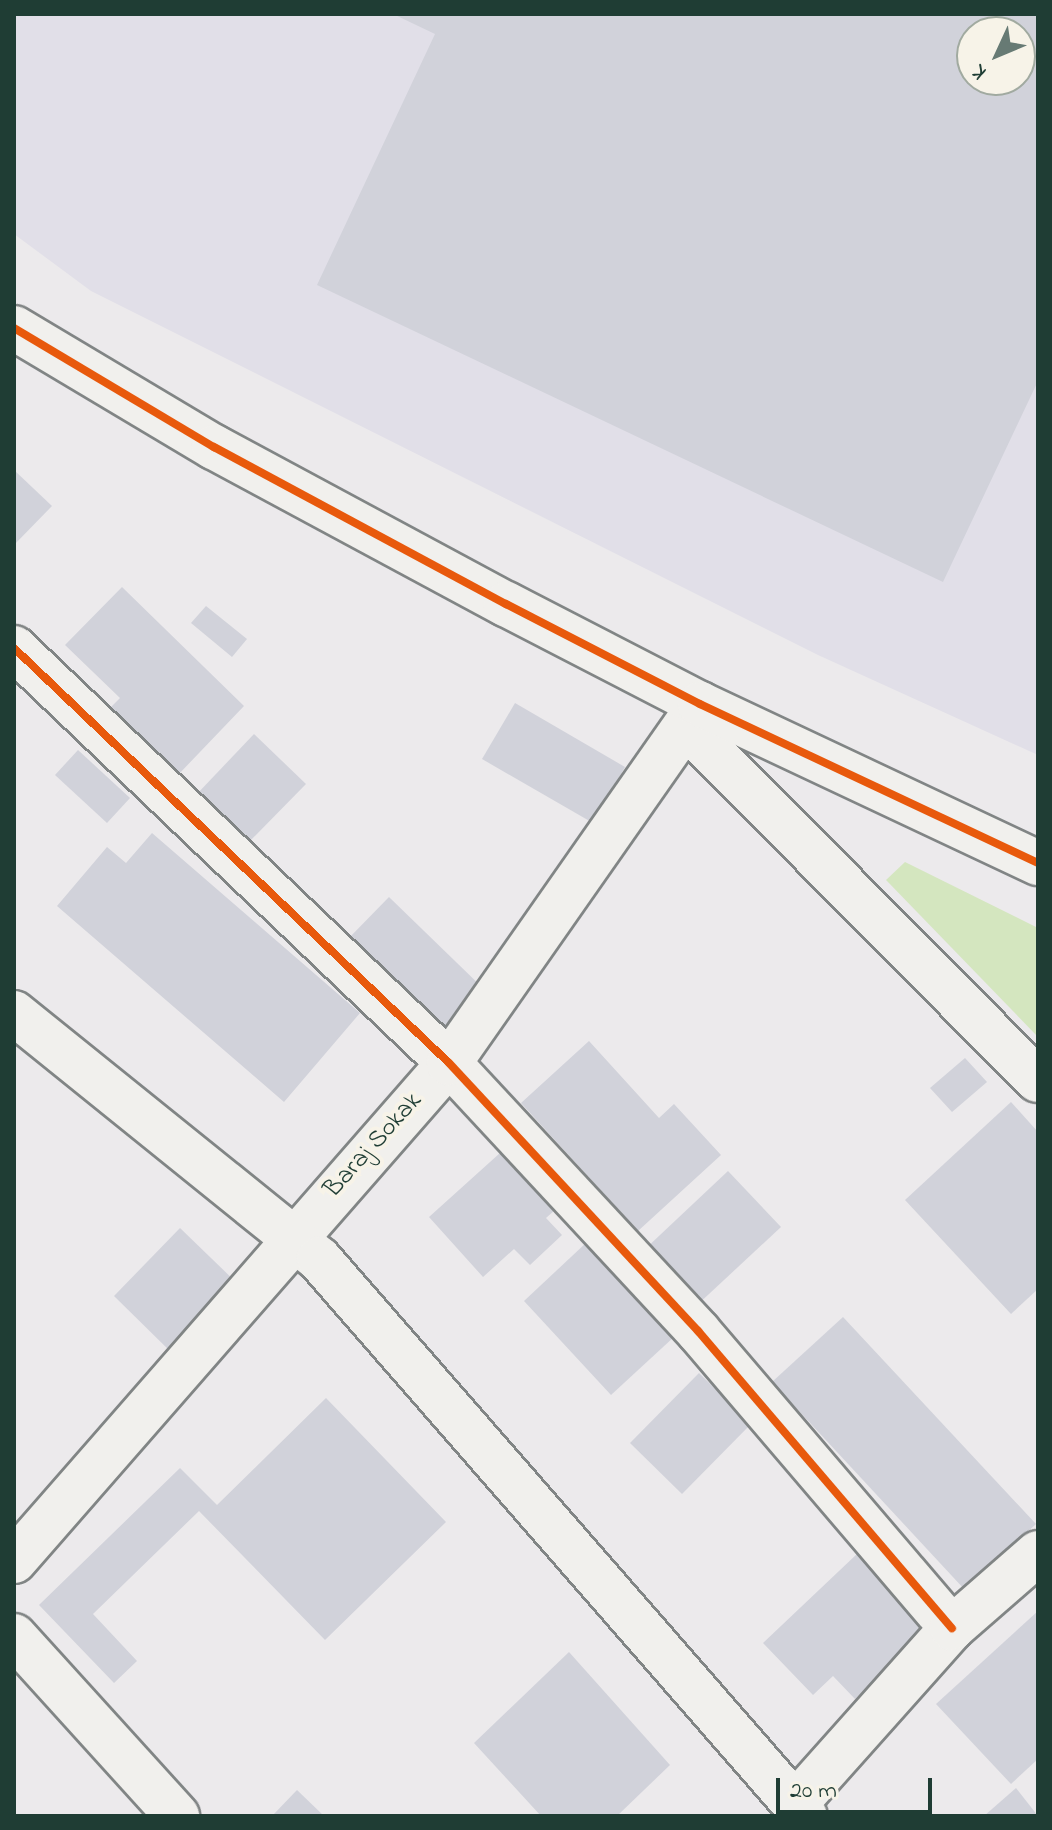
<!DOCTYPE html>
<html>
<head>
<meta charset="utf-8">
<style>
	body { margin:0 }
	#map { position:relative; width:1052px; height:1830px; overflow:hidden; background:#eceaec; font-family:"Indie Flower",sans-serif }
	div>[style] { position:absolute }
	.built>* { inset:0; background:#e1dfe8 }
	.green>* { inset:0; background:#d4e6bf }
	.building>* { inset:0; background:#d1d2da }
	.roads { filter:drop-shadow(2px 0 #818585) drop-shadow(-2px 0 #818585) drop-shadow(0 2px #818585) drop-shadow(0 -2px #818585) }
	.street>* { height:44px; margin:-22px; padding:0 22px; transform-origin:22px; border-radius:22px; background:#f1f0ed }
	.secondary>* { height:44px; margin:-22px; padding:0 22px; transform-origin:22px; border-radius:22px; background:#f1f0ed }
	.cycleway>* { height:8px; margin:-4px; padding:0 4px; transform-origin:4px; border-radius:4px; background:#e8590c }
	span { translate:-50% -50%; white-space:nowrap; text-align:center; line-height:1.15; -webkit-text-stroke:8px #f7f3e8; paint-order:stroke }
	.street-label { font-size:26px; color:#1f3d34 }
	.frame { position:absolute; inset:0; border:16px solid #1f3d34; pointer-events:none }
	.north { position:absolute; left:956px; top:16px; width:80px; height:80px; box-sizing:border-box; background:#f7f3e8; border:2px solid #a1aaa0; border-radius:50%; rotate:226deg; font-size:22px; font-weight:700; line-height:32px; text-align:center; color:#1f3d34 }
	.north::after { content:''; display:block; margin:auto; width:28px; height:36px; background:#677a74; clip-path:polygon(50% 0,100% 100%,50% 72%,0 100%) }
	.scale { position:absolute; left:776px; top:1778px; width:156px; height:36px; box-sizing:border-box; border:4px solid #1f3d34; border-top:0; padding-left:10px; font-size:24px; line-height:28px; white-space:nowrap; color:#1f3d34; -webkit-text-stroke:6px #f7f3e8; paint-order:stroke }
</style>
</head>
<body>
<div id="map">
	<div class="built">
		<i style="clip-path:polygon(evenodd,14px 14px,1038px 14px,1038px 755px,818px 655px,91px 291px,14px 234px,14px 14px,972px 32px,1020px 32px,1020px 80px,972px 80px,972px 32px)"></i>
	</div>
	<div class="green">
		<i style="clip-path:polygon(905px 862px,1038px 928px,1038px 1037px,886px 880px)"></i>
	</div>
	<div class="building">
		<i style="clip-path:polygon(evenodd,393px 14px,1038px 14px,1038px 381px,943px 582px,317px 285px,435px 34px,393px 14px,972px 32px,1020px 32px,1020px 80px,972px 80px,972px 32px)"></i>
		<i style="clip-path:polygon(14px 470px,52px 506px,14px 545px)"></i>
		<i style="clip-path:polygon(122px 587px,244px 706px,177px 776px,109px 709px,120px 698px,65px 645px)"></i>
		<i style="clip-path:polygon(206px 606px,247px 639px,232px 657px,191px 623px)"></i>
		<i style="clip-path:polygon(515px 703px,625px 767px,593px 823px,482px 759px)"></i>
		<i style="clip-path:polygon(254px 734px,306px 784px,248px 843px,196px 795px)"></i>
		<i style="clip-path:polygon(78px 750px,130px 798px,107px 823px,55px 775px)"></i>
		<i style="clip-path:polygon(152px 833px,360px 1013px,284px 1102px,57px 906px,107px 847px,126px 863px)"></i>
		<i style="clip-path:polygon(389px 897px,489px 994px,448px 1037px,347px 940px)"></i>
		<i style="clip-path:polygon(589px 1041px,659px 1118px,674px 1104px,721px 1155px,638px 1231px,521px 1103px)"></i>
		<i style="clip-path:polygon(965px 1058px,987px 1082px,952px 1112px,930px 1088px)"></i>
		<i style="clip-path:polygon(1011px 1102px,1038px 1132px,1038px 1289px,1011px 1314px,905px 1200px)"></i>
		<i style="clip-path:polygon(511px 1143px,564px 1202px,546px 1218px,562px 1235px,530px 1265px,514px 1249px,483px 1277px,429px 1217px)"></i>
		<i style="clip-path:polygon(728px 1171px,781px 1227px,695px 1307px,643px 1251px)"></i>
		<i style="clip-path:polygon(180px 1228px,241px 1287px,175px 1356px,114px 1296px)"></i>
		<i style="clip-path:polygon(587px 1242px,675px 1336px,611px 1395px,524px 1301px)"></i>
		<i style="clip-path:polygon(843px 1317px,1036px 1524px,965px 1590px,772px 1382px)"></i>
		<i style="clip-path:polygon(699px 1373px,751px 1424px,682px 1494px,630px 1443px)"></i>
		<i style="clip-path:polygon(326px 1398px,446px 1522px,325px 1640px,199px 1511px,93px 1614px,137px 1661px,114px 1683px,39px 1605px,180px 1468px,217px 1505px)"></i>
		<i style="clip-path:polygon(858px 1553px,930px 1626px,855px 1699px,833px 1676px,813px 1695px,763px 1643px)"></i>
		<i style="clip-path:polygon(1038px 1611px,1038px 1759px,1011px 1784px,936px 1704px)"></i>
		<i style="clip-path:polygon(569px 1652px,670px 1765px,617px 1816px,541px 1816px,474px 1743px)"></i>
		<i style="clip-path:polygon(1016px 1788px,1038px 1816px,984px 1816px)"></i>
		<i style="clip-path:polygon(297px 1790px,324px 1816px,272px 1816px)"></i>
	</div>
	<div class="roads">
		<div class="street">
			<i style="left:14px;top:648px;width:601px;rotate:43.65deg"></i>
			<i style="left:449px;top:1063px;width:366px;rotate:47.1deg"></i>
			<i style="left:698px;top:1331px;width:391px;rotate:49.5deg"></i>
			<i style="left:688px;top:728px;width:496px;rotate:45.2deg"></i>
			<i style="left:14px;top:1561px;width:661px;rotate:-48.86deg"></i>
			<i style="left:449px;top:1063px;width:438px;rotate:-55deg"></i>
			<i style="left:14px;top:1636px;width:243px;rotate:47.8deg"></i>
			<i style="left:796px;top:1803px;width:234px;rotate:-48.3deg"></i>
			<i style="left:952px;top:1628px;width:114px;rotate:-41.1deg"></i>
		</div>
		<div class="secondary">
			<i style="left:14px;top:328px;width:233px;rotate:30.8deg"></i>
			<i style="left:214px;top:447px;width:332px;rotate:28.3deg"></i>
			<i style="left:506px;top:604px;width:218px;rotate:27.3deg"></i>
			<i style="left:700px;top:704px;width:374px;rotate:25.2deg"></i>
			<i style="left:14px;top:1013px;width:392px;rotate:38.9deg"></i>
			<i style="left:319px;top:1259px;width:739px;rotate:48.89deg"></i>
		</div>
	</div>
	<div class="cycleway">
		<i style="left:14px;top:328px;width:233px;rotate:30.8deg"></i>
		<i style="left:214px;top:447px;width:332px;rotate:28.3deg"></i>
		<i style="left:506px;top:604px;width:218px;rotate:27.3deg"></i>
		<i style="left:700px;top:704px;width:374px;rotate:25.2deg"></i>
		<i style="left:14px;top:648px;width:601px;rotate:43.65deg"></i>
		<i style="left:449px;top:1063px;width:366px;rotate:47.1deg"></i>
		<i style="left:698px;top:1331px;width:391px;rotate:49.5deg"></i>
	</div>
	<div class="street-label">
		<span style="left:374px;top:1146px;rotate:-48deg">Baraj Sokak</span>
	</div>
	<div class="frame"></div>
	<div class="north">K</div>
	<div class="scale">20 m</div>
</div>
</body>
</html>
